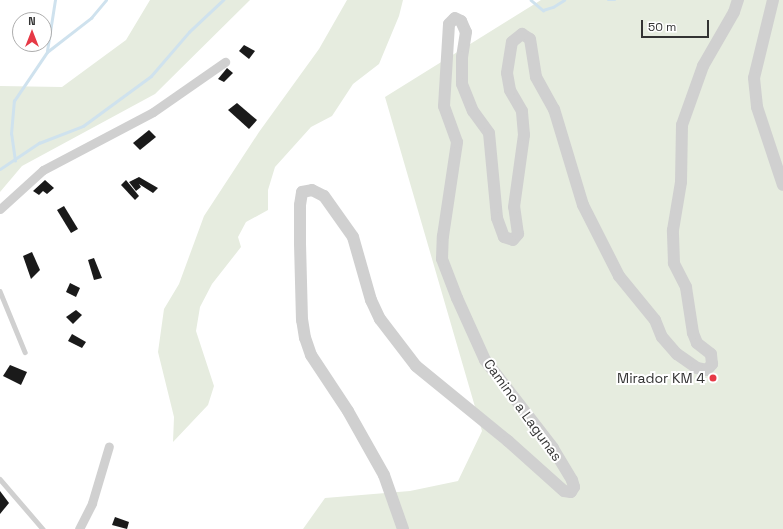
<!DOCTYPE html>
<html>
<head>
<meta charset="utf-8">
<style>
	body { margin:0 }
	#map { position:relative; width:783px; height:529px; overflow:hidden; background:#fff; font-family:"Space Grotesk",sans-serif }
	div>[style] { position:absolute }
	.green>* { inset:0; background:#e6ecdf }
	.stream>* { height:2.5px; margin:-1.25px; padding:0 1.25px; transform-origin:1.25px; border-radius:1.25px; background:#cfe2ee }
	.building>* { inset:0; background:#1a1a1a }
	.service>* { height:4.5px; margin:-2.25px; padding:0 2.25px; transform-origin:2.25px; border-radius:2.25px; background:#d0d0d0 }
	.minor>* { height:9px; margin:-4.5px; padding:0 4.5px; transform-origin:4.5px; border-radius:4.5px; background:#d0d0d0 }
	.tertiary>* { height:12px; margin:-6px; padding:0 6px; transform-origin:6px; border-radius:6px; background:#d0d0d0 }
	.dots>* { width:11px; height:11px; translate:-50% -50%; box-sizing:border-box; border:2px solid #fff; border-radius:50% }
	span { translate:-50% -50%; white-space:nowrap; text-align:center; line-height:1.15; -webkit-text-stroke:4px #fff; paint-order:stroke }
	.poi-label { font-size:14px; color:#333 }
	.right { translate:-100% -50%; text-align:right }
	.street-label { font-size:14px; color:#333 }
	.north { position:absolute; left:12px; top:12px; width:40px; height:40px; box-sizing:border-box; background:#fff; border:1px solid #adadad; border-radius:50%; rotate:0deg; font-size:11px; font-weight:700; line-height:16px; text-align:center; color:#333 }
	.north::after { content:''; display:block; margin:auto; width:14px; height:18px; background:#e63946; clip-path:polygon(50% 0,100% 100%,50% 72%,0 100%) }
	.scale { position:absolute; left:641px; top:20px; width:68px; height:18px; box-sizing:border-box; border:2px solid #333; border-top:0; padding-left:5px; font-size:12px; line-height:14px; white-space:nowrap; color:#333; -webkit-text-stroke:3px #fff; paint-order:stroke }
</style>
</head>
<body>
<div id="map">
	<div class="green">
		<i style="clip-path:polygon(150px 0,250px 0,155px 94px,22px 166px,0 192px,0 86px,62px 87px,126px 40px)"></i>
		<i style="clip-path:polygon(347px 0,403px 0,399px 16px,379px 64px,353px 84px,332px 116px,311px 127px,275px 167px,268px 190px,268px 210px,246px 222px,238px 237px,241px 247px,212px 284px,200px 307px,196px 331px,214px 386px,208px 405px,173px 442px,174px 417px,158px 352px,164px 309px,179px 284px,204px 216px,259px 132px,319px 49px)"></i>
		<i style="clip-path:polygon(541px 0,783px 0,783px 529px,303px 529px,325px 498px,410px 491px,458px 481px,482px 431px,385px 97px)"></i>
	</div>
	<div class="stream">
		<i style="left:531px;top:0;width:16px;rotate:40deg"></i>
		<i style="left:543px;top:10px;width:10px;rotate:-17deg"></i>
		<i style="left:553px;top:7px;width:13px;rotate:-32deg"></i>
		<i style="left:608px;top:0;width:7px"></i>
		<i style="left:47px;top:51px;width:52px;rotate:-81.1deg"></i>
		<i style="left:15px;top:161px;width:27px;rotate:-98deg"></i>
		<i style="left:11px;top:134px;width:33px;rotate:-85deg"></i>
		<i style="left:14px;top:101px;width:59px;rotate:-56deg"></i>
		<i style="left:47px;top:52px;width:56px;rotate:-37.7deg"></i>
		<i style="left:91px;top:18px;width:23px;rotate:-50deg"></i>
		<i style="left:0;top:169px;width:47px;rotate:-33.7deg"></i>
		<i style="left:39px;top:143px;width:47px;rotate:-21.1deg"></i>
		<i style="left:83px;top:126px;width:84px;rotate:-36.3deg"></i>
		<i style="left:151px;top:76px;width:58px;rotate:-49.2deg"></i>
		<i style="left:189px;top:32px;width:47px;rotate:-43.3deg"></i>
	</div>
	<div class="building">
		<i style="clip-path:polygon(244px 45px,255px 51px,249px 59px,239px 51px)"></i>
		<i style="clip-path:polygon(227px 68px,233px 73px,224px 82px,218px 79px)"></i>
		<i style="clip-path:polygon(237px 103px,257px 120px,249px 129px,228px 110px)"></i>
		<i style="clip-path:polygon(149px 130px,156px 137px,140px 150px,133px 143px)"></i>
		<i style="clip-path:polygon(139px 177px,158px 188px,153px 193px,139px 184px,141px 187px,136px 191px,129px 182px)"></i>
		<i style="clip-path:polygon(45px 180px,54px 188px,47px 194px,43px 191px,39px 195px,33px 191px)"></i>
		<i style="clip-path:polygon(126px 180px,139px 196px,135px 200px,121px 185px)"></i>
		<i style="clip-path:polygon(64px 206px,78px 229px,71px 233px,57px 210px)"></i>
		<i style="clip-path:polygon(32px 252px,40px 270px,31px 279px,23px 256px)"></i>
		<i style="clip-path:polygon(94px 258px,102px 278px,94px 280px,88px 260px)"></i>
		<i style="clip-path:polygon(70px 283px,80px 288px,76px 297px,66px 292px)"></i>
		<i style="clip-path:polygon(76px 310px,82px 315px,73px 324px,66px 317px)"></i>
		<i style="clip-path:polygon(72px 334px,86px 342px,82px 348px,68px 341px)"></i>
		<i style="clip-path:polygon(10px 365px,27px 372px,21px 385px,3px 376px)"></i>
		<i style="clip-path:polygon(0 491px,9px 503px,0 514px)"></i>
		<i style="clip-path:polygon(115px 517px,129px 522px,127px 529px,112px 525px)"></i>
	</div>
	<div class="service">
		<i style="left:0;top:291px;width:66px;rotate:67.7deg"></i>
		<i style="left:0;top:479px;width:66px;rotate:49.3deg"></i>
	</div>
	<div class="minor">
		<i style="left:0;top:209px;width:58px;rotate:-42.2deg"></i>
		<i style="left:43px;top:170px;width:124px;rotate:-27.8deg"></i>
		<i style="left:153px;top:112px;width:88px;rotate:-34.8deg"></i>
		<i style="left:79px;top:529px;width:29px;rotate:-63deg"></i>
		<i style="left:92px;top:503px;width:59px;rotate:-73.4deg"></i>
	</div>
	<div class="tertiary">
		<i style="left:773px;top:0;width:80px;rotate:103.7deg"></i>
		<i style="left:754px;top:78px;width:29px;rotate:84deg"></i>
		<i style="left:757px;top:107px;width:82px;rotate:71.6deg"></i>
		<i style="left:403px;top:529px;width:57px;rotate:-109.4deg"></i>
		<i style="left:384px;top:475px;width:73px;rotate:-119.4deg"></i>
		<i style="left:348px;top:411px;width:67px;rotate:-123.5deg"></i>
		<i style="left:311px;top:355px;width:18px;rotate:-109deg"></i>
		<i style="left:305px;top:338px;width:18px;rotate:-99deg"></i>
		<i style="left:302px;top:320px;width:76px;rotate:-91.5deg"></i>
		<i style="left:300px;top:244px;width:39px;rotate:-90deg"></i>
		<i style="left:300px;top:205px;width:13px;rotate:-81deg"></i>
		<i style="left:302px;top:192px;width:10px;rotate:-11deg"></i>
		<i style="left:312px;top:190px;width:13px;rotate:27deg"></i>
		<i style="left:324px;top:196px;width:50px;rotate:54.7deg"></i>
		<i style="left:353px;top:237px;width:66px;rotate:74.1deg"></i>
		<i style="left:371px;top:300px;width:21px;rotate:65deg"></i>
		<i style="left:380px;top:319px;width:59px;rotate:52.5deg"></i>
		<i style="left:416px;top:366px;width:119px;rotate:39.2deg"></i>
		<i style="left:508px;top:441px;width:75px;rotate:41.8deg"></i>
		<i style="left:564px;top:491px;width:7px;rotate:8deg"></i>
		<i style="left:571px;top:492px;width:6px;rotate:-59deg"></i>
		<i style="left:574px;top:487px;width:7px;rotate:-106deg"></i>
		<i style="left:572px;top:480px;width:37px;rotate:-121deg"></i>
		<i style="left:553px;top:448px;width:111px;rotate:-127.7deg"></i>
		<i style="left:485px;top:360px;width:68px;rotate:-114.3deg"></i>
		<i style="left:457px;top:298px;width:42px;rotate:-111deg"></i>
		<i style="left:442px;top:259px;width:23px;rotate:-88deg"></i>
		<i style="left:443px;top:236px;width:95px;rotate:-81.5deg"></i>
		<i style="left:457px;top:142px;width:38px;rotate:-110deg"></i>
		<i style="left:444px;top:106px;width:82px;rotate:-86.5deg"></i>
		<i style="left:449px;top:24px;width:8px;rotate:-45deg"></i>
		<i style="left:455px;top:18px;width:7px;rotate:27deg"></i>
		<i style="left:461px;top:21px;width:12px;rotate:66deg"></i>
		<i style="left:466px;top:32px;width:25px;rotate:99deg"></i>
		<i style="left:462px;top:57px;width:27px;rotate:90deg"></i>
		<i style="left:462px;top:84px;width:29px;rotate:68deg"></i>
		<i style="left:473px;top:111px;width:27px;rotate:54deg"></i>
		<i style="left:489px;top:133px;width:85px;rotate:84.6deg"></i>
		<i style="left:497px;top:218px;width:20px;rotate:70deg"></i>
		<i style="left:504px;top:237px;width:9px;rotate:18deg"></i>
		<i style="left:513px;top:240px;width:8px;rotate:-50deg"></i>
		<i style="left:518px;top:234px;width:27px;rotate:-98deg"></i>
		<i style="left:514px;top:207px;width:73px;rotate:-82.1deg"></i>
		<i style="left:524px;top:135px;width:24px;rotate:-95deg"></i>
		<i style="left:522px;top:111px;width:24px;rotate:-120deg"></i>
		<i style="left:510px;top:90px;width:17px;rotate:-100deg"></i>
		<i style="left:507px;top:73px;width:31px;rotate:-81deg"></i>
		<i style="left:512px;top:42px;width:13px;rotate:-39deg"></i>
		<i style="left:522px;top:34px;width:9px;rotate:32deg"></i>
		<i style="left:530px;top:39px;width:38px;rotate:81deg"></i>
		<i style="left:536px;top:77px;width:37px;rotate:61deg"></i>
		<i style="left:554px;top:109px;width:100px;rotate:73.2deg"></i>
		<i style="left:583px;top:205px;width:80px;rotate:63.1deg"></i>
		<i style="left:619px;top:276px;width:57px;rotate:50.7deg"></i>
		<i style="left:655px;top:320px;width:18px;rotate:68deg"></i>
		<i style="left:662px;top:337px;width:23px;rotate:49deg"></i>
		<i style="left:677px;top:354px;width:24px;rotate:35deg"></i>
		<i style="left:697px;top:368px;width:10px;rotate:11deg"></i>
		<i style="left:707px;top:370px;width:8px;rotate:-50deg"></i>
		<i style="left:712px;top:364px;width:10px;rotate:-96deg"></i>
		<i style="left:711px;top:354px;width:18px;rotate:-142deg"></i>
		<i style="left:697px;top:343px;width:11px;rotate:-112deg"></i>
		<i style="left:693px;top:333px;width:47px;rotate:-98.7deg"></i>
		<i style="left:686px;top:287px;width:27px;rotate:-117deg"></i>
		<i style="left:674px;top:263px;width:33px;rotate:-92deg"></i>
		<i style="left:673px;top:230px;width:49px;rotate:-80.5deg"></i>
		<i style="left:681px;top:182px;width:57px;rotate:-89deg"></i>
		<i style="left:682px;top:125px;width:63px;rotate:-70.4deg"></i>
		<i style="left:703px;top:66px;width:62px;rotate:-60.1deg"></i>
		<i style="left:734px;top:12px;width:13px;rotate:-72deg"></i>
	</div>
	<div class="dots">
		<i style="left:713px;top:378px;background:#e63946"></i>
	</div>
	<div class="poi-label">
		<span class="right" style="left:705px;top:378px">Mirador KM 4</span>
	</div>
	<div class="street-label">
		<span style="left:523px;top:410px;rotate:54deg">Camino a Lagunas</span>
	</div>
	<div class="north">N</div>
	<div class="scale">50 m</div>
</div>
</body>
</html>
